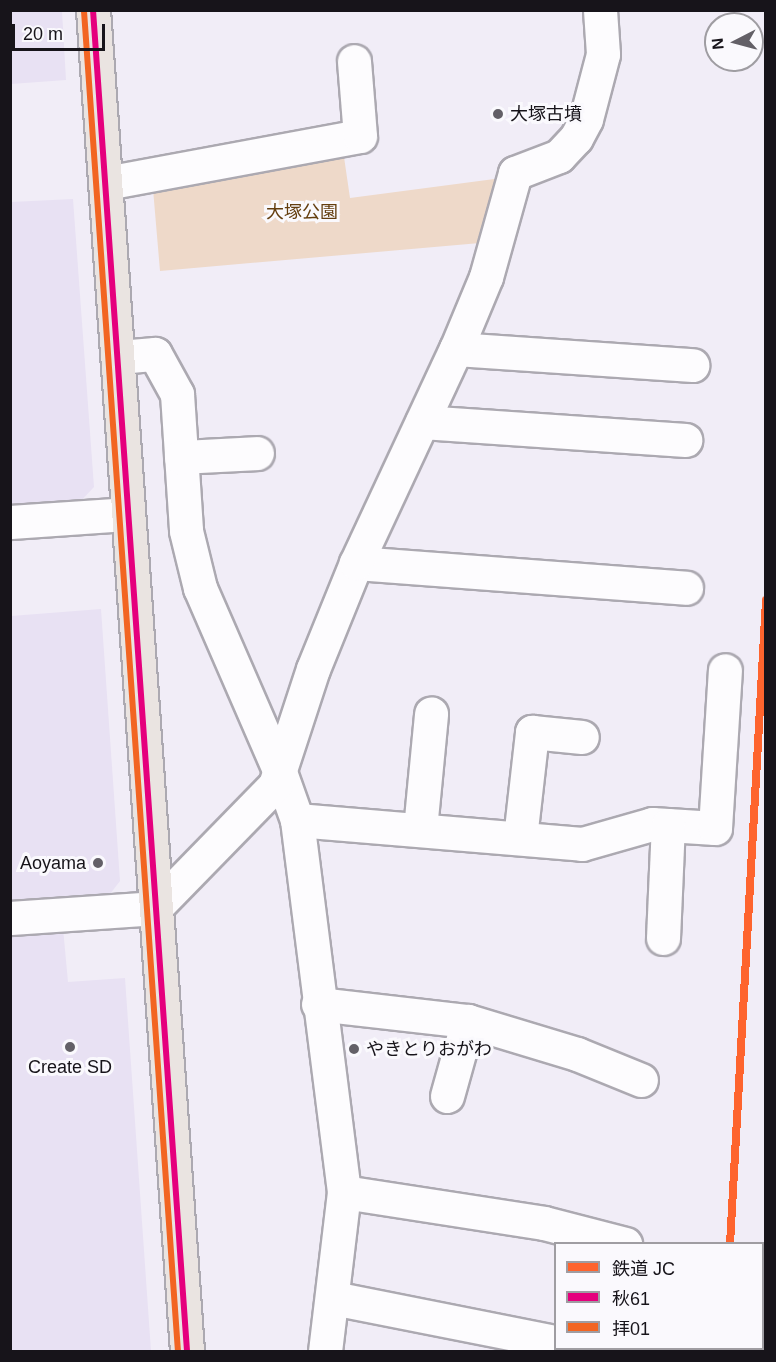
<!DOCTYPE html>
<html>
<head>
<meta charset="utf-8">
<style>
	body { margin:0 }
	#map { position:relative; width:776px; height:1362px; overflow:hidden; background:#f1edf7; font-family:Arial,"Noto Sans JP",sans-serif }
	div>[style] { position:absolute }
	.built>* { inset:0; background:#e8e1f3 }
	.green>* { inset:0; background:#eed9c9 }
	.roads { filter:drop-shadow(2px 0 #aca9b1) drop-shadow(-2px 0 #aca9b1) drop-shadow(0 2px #aca9b1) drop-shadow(0 -2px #aca9b1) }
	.minor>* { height:33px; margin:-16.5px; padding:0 16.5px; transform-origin:16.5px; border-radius:16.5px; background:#fdfcfe }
	.major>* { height:33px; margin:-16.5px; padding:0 16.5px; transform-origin:16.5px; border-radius:16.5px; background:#eae4e1 }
	.bus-1>* { height:6px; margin:-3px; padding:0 3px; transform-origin:3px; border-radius:3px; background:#e5007d }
	.bus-2>* { height:6px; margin:-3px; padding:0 3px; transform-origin:3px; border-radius:3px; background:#f26522 }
	.rail-1>* { height:8px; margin:-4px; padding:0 4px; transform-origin:4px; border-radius:4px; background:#fe642e }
	.dots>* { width:16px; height:16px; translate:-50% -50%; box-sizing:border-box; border:3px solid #faf9fd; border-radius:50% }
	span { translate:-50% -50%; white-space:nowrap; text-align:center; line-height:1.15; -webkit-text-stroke:6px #faf9fd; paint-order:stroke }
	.poi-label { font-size:18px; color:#17141a }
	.left { translate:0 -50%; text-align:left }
	.right { translate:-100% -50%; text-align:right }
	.park-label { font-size:18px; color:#643e0f }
	.frame { position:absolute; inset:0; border:12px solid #17141a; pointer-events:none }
	.legend { position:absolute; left:554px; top:1242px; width:210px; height:108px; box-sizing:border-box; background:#faf9fd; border:2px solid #9f9da2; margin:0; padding:8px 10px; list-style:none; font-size:18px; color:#17141a }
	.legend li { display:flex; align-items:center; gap:12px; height:30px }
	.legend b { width:30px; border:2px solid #9f9da2 }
	.north { position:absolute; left:704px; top:12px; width:60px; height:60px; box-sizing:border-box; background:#faf9fd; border:2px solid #9f9da2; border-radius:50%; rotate:264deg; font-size:16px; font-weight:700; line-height:24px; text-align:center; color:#17141a }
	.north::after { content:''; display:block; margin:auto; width:21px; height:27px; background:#636067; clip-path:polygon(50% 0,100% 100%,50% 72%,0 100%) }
	.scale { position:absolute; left:12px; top:24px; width:93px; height:27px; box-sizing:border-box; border:3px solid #17141a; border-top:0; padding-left:8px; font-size:18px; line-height:21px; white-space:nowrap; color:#17141a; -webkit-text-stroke:4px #faf9fd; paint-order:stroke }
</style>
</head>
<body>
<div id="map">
	<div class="built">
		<i style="clip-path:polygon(11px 10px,62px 11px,66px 80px,11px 84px)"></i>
		<i style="clip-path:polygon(73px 199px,94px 487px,77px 505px,11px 509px,11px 202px)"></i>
		<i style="clip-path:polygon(101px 609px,120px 881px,107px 898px,11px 905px,11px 616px)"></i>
		<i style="clip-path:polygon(63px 928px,68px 982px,125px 978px,151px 1351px,11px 1352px,11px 932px)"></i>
	</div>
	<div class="green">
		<i style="clip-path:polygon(344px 157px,350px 198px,502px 178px,480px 243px,160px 271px,153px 189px)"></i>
	</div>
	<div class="roads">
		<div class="minor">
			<i style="left:106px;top:183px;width:258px;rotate:-10.5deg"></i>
			<i style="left:360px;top:136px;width:75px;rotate:-94.6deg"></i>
			<i style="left:456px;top:349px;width:237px;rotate:3.9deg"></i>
			<i style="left:119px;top:357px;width:36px;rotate:-5deg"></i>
			<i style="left:155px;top:354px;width:46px;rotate:61.2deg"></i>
			<i style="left:177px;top:394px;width:137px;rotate:86.2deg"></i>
			<i style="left:186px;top:531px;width:59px;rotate:76.2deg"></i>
			<i style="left:200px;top:588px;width:201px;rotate:66.5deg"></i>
			<i style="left:280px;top:772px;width:51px;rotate:70.5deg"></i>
			<i style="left:297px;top:820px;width:375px;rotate:82.8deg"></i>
			<i style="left:344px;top:1192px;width:161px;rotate:96.8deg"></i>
			<i style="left:422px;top:422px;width:264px;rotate:3.9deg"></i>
			<i style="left:181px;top:457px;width:76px;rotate:-3deg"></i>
			<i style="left:10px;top:522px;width:118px;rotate:-3.9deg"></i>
			<i style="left:356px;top:563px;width:331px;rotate:4.3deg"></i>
			<i style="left:297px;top:820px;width:286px;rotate:4.8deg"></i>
			<i style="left:582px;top:844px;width:73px;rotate:-15.9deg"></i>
			<i style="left:652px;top:824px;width:63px;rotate:3.6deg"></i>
			<i style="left:715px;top:828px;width:158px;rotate:-86.4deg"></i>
			<i style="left:420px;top:829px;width:116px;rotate:-84.5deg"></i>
			<i style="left:520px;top:838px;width:107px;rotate:-83.5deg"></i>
			<i style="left:532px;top:732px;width:50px;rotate:5.7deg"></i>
			<i style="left:10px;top:918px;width:145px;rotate:-3.9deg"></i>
			<i style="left:155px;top:908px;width:172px;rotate:-45.7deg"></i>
			<i style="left:275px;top:785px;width:122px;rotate:-71.9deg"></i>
			<i style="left:313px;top:669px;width:114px;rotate:-67.9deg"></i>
			<i style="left:356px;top:563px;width:236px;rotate:-65deg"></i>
			<i style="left:456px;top:349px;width:78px;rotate:-67.4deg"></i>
			<i style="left:486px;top:277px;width:108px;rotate:-74.4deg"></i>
			<i style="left:515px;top:173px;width:47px;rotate:-21.1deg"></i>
			<i style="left:559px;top:156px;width:25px;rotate:-47deg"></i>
			<i style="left:576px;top:138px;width:21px;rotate:-62deg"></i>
			<i style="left:586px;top:119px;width:67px;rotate:-75.3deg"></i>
			<i style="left:603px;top:54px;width:44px;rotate:-93.9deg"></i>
			<i style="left:663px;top:938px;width:113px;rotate:-87.5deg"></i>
			<i style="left:318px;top:1004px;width:151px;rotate:6.5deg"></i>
			<i style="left:468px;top:1021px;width:114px;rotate:16.8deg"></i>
			<i style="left:577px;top:1054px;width:69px;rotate:22.1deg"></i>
			<i style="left:447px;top:1096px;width:78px;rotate:-74.4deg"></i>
			<i style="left:344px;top:1192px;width:202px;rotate:8.8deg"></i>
			<i style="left:544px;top:1223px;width:84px;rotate:14.5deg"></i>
			<i style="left:333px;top:1298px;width:227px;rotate:11.2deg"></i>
			<i style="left:598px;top:1348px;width:19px;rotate:12deg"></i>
		</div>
		<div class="major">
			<i style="left:93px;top:10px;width:1345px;rotate:85.99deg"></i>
		</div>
	</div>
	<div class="bus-1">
		<i style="left:93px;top:10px;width:1345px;rotate:85.99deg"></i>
	</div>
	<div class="bus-2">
		<i style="left:84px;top:11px;width:1344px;rotate:85.99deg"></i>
	</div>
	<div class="rail-1">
		<i style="left:730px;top:1244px;width:645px;rotate:-86.8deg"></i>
	</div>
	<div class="dots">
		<i style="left:498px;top:114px;background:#636067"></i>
		<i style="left:98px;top:863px;background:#636067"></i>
		<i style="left:70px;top:1047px;background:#636067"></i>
		<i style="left:354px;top:1049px;background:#636067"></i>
	</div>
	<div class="poi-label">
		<span class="left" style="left:510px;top:114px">大塚古墳</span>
		<span class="right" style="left:86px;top:863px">Aoyama</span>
		<span class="left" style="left:366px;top:1049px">やきとりおがわ</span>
		<span style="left:70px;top:1067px">Create SD</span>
	</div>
	<div class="park-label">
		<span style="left:302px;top:212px">大塚公園</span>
	</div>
	<div class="frame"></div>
	<ul class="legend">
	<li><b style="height:8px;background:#fe642e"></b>鉄道 JC</li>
	<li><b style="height:8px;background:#e5007d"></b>秋61</li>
	<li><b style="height:8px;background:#f26522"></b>拝01</li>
	</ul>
	<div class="north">N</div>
	<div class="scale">20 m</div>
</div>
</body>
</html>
